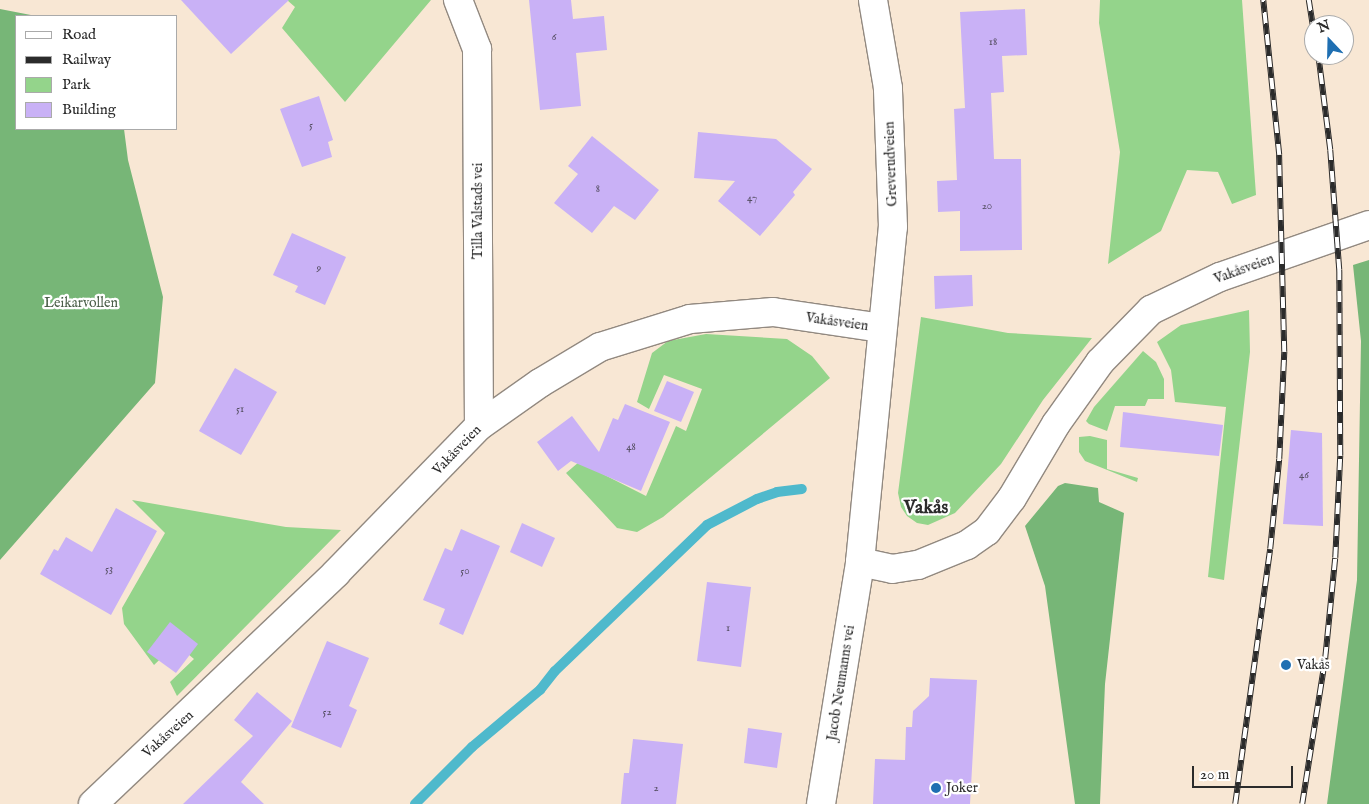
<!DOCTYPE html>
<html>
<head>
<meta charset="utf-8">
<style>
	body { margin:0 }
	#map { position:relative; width:1369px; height:804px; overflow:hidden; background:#f8e7d4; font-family:"IM FELL English",serif }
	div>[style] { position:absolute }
	.green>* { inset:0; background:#94d48b }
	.forest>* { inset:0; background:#77b677 }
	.stream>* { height:10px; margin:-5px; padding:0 5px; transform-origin:5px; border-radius:5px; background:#4fb9cc }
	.building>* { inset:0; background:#c9b1f6 }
	.roads { filter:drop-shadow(1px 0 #928980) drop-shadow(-1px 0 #928980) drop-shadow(0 1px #928980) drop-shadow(0 -1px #928980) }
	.street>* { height:28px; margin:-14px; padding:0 14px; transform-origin:14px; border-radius:14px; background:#fff }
	.rail>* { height:5.5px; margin-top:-2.75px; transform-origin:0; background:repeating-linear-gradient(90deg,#fff 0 11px,#2b2b2b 0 22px); box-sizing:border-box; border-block:1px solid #2b2b2b }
	.dots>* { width:14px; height:14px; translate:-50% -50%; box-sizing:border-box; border:2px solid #fff; border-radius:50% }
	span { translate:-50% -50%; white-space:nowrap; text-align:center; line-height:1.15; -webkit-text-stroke:4.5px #fff; paint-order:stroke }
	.number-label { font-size:11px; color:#524c5e }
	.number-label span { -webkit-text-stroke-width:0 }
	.street-label { font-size:14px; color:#2b2b2b }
	.park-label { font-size:14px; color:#4a5e48 }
	.poi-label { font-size:14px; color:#2b2b2b }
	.left { translate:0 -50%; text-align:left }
	.district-label { font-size:19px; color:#2b2b2b; font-weight:700 }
	.legend { position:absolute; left:15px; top:15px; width:162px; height:115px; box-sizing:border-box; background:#fff; border:1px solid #aaa; margin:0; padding:6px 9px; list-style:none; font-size:15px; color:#2b2b2b }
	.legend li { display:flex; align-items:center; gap:10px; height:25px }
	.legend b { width:25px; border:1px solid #aaa }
	.north { position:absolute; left:1304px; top:15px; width:50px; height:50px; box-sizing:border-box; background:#fff; border:1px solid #aaa; border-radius:50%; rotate:339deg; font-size:14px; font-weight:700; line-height:20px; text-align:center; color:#2b2b2b }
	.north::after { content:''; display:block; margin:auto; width:18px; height:22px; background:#1f6fb2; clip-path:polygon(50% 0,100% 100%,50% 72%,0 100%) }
	.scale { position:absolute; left:1192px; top:766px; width:101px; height:22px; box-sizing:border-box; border:2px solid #2b2b2b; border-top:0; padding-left:6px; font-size:15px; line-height:18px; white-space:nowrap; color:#2b2b2b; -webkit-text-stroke:4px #fff; paint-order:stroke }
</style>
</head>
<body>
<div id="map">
	<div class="green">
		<i style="clip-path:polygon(287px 0,431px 0,345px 102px,282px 28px,295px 7px)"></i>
		<i style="clip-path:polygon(1100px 0,1242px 0,1256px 195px,1232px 204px,1218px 172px,1187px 170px,1161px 231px,1108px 264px,1120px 152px,1099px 23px)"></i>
		<i style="clip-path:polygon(1249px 310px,1250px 352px,1224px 580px,1208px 577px,1226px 407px,1175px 402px,1171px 370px,1157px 342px,1181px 325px)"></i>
		<i style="clip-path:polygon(921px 317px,1008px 333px,1092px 338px,1043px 400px,1001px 464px,955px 513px,928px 525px,917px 523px,907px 516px,901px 507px,898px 493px)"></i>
		<i style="clip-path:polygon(706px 334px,787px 339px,812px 356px,830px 378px,663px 517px,637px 532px,617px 528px,566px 473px,579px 462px,646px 496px,676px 426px,686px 431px,702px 389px,664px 375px,649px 409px,637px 402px,652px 353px,668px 341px)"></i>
		<i style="clip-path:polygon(1143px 351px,1156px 362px,1164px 379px,1164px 399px,1148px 399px,1145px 406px,1115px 406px,1107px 431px,1089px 424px,1086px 421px,1094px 407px)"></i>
		<i style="clip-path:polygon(1090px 436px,1107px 440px,1107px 469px,1138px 478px,1137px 482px,1085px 461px,1079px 452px,1079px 437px)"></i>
		<i style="clip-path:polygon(132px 500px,286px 527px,341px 530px,177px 696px,170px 682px,194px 659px,176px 644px,154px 665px,124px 624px,122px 608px,165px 533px)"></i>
	</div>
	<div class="forest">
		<i style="clip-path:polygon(0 9px,36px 16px,16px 16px,16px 129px,124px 129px,128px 160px,163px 297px,155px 383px,0 560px)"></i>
		<i style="clip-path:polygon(1369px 260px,1369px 804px,1327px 804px,1357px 580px,1361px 341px,1353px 265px)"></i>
		<i style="clip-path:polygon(1065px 483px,1098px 488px,1099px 502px,1124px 513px,1105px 684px,1100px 804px,1075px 804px,1045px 586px,1025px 526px,1058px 486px)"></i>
	</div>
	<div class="stream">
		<i style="left:415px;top:804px;width:81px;rotate:-45deg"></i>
		<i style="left:472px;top:747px;width:89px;rotate:-40deg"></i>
		<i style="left:540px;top:690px;width:24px;rotate:-52deg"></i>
		<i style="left:555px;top:671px;width:211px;rotate:-43.8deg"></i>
		<i style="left:707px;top:525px;width:56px;rotate:-27.5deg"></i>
		<i style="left:757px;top:499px;width:21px;rotate:-19deg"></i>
		<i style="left:777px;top:492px;width:25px;rotate:-7deg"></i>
	</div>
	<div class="building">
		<i style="clip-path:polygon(181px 0,289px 0,231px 54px)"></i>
		<i style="clip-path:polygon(529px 0,571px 0,573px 19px,604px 16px,607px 50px,576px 53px,581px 106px,540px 110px)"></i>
		<i style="clip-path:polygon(1025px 9px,1027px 55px,1002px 56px,1004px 92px,991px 93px,994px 159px,1021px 159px,1022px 250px,960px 251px,960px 211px,938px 212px,937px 181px,957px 180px,954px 109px,965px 108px,960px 12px)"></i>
		<i style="clip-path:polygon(319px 96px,333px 140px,328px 142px,332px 157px,302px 167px,280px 109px)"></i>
		<i style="clip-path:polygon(698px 132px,776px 139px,812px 169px,793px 192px,795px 195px,760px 236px,718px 201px,735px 181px,694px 178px)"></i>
		<i style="clip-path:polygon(592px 136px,659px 190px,635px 220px,614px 206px,592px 233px,554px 203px,578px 174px,568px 166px)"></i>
		<i style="clip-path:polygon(292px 233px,346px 257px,325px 305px,295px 292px,298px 286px,273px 275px)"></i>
		<i style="clip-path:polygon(972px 275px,973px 306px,935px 309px,934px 276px)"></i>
		<i style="clip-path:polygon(235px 368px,277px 392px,241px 455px,199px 431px)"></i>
		<i style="clip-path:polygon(667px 381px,694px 392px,681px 422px,654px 411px)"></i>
		<i style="clip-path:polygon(625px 404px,670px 422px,641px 491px,571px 461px,558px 471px,537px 442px,572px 416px,599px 452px,613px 418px,618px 420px)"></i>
		<i style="clip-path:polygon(1123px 412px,1223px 425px,1219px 456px,1120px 447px)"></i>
		<i style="clip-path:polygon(1291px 430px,1322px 433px,1323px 526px,1283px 524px)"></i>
		<i style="clip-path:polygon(116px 508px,157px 531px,111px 615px,40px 574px,54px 549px,58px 551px,66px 537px,92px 552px)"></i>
		<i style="clip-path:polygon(522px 523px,555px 538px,542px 567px,510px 552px)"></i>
		<i style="clip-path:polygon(461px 529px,500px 546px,463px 635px,439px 624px,445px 609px,423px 600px,445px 548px,452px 551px)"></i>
		<i style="clip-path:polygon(707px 582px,751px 587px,741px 667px,697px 661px)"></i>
		<i style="clip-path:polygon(170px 622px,198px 644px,176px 673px,147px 652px)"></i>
		<i style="clip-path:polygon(327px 641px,369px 658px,349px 706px,357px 710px,341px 748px,291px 727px)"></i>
		<i style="clip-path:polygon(930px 678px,977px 680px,970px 804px,873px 804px,875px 759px,905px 760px,906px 727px,912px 727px,913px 711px,929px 696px)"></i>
		<i style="clip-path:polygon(257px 692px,292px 721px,241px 782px,264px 804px,183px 804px,253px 736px,234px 720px)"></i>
		<i style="clip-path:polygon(748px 728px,782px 733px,777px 768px,744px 763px)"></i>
		<i style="clip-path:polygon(633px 739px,683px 744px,676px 804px,621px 804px,624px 773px,629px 773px)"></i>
	</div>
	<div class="roads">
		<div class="street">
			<i style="left:458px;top:0;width:53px;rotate:68.8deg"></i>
			<i style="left:477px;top:49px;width:377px;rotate:89.7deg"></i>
			<i style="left:860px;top:562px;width:33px;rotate:12deg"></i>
			<i style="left:892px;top:569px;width:26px;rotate:-9deg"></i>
			<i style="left:918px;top:565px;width:53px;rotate:-22.2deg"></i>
			<i style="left:967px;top:545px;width:24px;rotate:-35deg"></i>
			<i style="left:987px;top:531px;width:41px;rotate:-52.9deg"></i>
			<i style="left:1012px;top:498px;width:86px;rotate:-59.3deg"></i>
			<i style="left:1056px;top:424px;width:76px;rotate:-54.6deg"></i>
			<i style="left:1100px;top:362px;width:73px;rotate:-45.6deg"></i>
			<i style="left:1151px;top:310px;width:76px;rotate:-25.6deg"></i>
			<i style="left:1220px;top:277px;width:158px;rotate:-19.2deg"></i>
			<i style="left:93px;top:804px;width:335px;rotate:-43.5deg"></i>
			<i style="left:336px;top:573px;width:205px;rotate:-45.8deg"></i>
			<i style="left:479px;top:426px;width:75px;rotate:-35.2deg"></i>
			<i style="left:540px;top:383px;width:70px;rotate:-31deg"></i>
			<i style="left:600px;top:347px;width:94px;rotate:-17.3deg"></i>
			<i style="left:690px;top:319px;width:83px;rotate:-4.8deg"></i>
			<i style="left:773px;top:312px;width:109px;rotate:8.4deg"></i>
			<i style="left:821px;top:804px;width:245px;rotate:-80.8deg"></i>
			<i style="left:860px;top:562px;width:337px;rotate:-84.4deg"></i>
			<i style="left:893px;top:227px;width:139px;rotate:-92.1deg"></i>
			<i style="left:888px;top:88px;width:89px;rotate:-99.7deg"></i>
		</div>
	</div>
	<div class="rail">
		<i style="left:1309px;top:0;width:30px;rotate:81deg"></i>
		<i style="left:1235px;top:804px;width:257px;rotate:-82.2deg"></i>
		<i style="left:1270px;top:549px;width:90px;rotate:-84.3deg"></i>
		<i style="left:1279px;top:459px;width:107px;rotate:-87.3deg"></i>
		<i style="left:1284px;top:352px;width:197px;rotate:-91.5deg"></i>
		<i style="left:1279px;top:155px;width:156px;rotate:-95.9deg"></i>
		<i style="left:1302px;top:804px;width:148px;rotate:-81deg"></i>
		<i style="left:1325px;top:658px;width:100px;rotate:-84.3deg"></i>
		<i style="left:1335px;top:558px;width:102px;rotate:-87.2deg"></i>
		<i style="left:1340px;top:456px;width:186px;rotate:-90.3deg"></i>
		<i style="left:1339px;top:270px;width:120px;rotate:-94.3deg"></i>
		<i style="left:1330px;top:150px;width:96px;rotate:-97.2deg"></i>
	</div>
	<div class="dots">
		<i style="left:1286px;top:665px;background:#1f6fb2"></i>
		<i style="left:936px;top:788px;background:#1f6fb2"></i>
	</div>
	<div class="number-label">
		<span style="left:554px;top:37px">6</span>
		<span style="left:993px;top:42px">18</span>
		<span style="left:311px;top:125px">5</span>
		<span style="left:598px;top:189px">8</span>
		<span style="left:752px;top:198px">47</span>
		<span style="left:987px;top:206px">20</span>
		<span style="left:319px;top:268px">9</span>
		<span style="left:240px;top:409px">51</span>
		<span style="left:631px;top:447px">48</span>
		<span style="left:1304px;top:475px">46</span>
		<span style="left:109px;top:569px">53</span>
		<span style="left:465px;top:571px">50</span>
		<span style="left:728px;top:628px">1</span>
		<span style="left:327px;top:712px">52</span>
		<span style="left:656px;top:788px">2</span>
	</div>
	<div class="street-label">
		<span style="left:891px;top:164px;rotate:-92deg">Greverudveien</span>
		<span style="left:478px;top:211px;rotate:-90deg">Tilla Valstads vei</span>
		<span style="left:1244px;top:269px;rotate:-20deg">Vakåsveien</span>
		<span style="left:837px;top:322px;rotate:8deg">Vakåsveien</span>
		<span style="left:457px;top:450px;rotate:-46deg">Vakåsveien</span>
		<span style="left:841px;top:683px;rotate:-81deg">Jacob Neumanns vei</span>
		<span style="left:168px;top:734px;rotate:-42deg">Vakåsveien</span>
	</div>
	<div class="park-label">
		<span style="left:81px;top:303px">Leikarvollen</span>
	</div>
	<div class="poi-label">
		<span class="left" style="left:1297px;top:665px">Vakås</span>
		<span class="left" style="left:946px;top:788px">Joker</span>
	</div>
	<div class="district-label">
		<span style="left:926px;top:509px">Vakås</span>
	</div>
	<ul class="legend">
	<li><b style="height:6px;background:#fff"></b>Road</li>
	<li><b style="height:6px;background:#2b2b2b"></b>Railway</li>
	<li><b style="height:14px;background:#94d48b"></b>Park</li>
	<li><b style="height:14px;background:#c9b1f6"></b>Building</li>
	</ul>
	<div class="north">N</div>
	<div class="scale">20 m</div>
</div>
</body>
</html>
